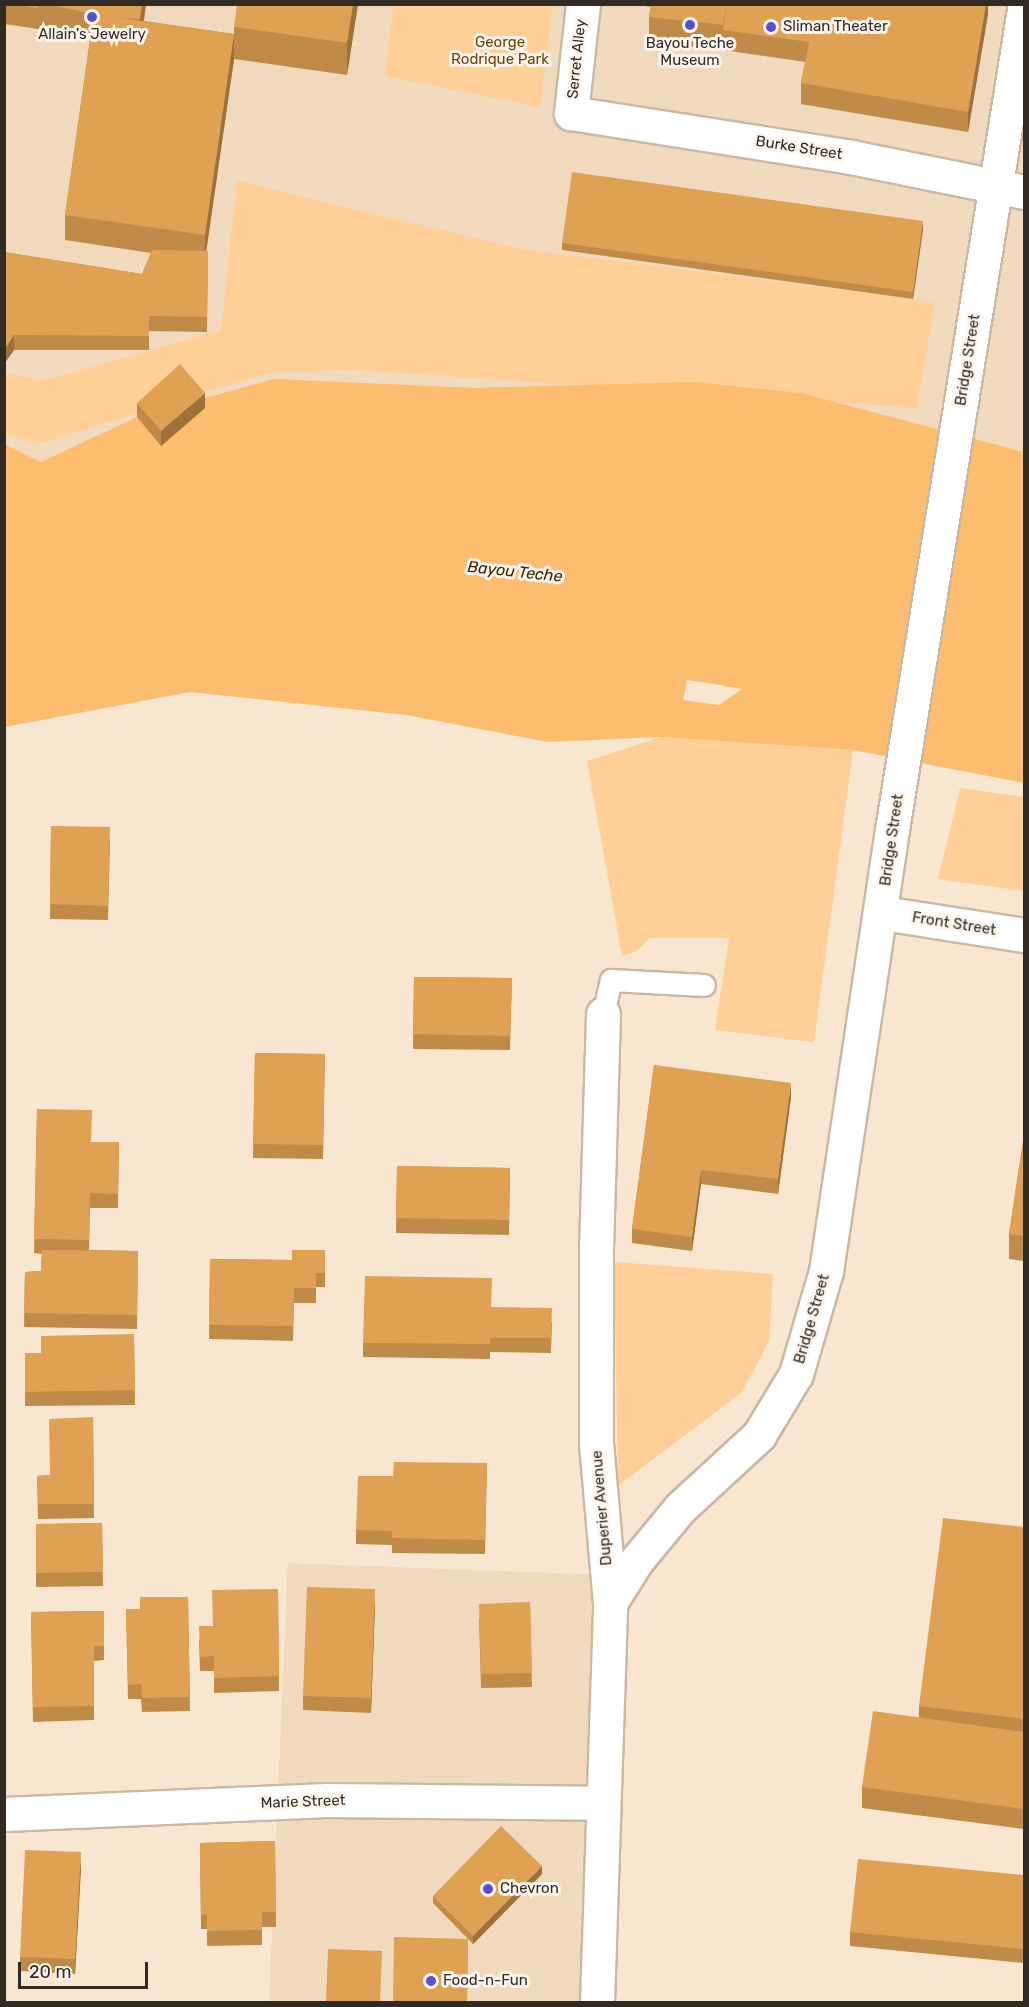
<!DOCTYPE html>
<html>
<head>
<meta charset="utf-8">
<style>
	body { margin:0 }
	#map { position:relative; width:1029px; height:2007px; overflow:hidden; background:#f9e6d1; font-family:Rubik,sans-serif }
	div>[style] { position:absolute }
	.built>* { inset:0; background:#f1d9be }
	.green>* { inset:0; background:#ffcf97 }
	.water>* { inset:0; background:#fdbd70 }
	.pier>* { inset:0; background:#f9e6d1 }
	.roads { filter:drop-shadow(2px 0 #cab8a4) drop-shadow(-2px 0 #cab8a4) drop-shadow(0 2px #cab8a4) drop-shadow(0 -2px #cab8a4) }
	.lane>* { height:21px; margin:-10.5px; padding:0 10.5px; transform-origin:10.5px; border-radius:10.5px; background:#fff }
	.street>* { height:33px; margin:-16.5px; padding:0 16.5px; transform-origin:16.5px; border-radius:16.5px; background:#fff }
	.secondary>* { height:33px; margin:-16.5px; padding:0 16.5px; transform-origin:16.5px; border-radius:16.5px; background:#fff }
	.wall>* { inset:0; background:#c08a48 }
	.shaded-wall>* { inset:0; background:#9c713b }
	.building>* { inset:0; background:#dfa154 }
	.dots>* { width:16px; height:16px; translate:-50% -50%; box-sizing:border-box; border:3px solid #fdf5ed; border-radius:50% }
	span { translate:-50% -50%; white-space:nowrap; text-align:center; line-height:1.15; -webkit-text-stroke:6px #fdf5ed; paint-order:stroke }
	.poi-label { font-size:15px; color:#322b23 }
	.left { translate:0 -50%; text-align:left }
	.park-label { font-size:15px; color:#6e4506 }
	.street-label { font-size:15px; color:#322b23 }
	.water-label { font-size:16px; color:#3c2401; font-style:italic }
	.frame { position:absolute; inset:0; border:6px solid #322b23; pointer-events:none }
	.scale { position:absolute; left:18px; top:1962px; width:130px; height:27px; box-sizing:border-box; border:3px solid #322b23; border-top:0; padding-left:8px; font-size:18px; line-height:21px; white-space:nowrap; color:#322b23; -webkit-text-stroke:4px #fdf5ed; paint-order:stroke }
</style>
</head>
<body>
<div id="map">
	<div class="built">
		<i style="clip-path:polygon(4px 5px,1024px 5px,1024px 497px,5px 530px)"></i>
		<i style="clip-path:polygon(288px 1563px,605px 1575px,587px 2002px,269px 2002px)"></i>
	</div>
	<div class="green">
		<i style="clip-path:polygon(393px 5px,553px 5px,540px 107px,385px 76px)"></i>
		<i style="clip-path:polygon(237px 181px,521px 249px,935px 302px,917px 408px,353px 370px,268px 373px,38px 444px,5px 434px,5px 373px,43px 381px,221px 330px)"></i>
		<i style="clip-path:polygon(661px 737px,853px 750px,814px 1042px,715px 1030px,729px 938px,650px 938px,637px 951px,622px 956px,587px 761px)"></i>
		<i style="clip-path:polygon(960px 788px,1024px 797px,1024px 891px,938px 879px)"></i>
		<i style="clip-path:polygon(614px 1262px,773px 1274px,769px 1341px,742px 1392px,618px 1486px)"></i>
	</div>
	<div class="water">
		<i style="clip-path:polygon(274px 379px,475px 388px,694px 382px,801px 393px,1024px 452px,1024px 783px,853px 750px,661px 737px,548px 742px,406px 715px,190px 692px,5px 727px,4px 444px,41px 462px,137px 417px)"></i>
	</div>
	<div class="pier">
		<i style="clip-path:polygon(687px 680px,714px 684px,742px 689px,719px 705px,683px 700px)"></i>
	</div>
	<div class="roads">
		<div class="lane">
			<i style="left:603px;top:1014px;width:35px;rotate:-77deg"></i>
			<i style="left:611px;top:980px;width:93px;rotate:3.1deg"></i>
		</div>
		<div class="street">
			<i style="left:583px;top:4px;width:110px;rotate:96.3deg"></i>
			<i style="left:571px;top:113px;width:283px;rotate:8.9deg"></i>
			<i style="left:851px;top:157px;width:177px;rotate:11.4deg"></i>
			<i style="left:883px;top:913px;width:143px;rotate:8.9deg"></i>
			<i style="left:603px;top:1014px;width:231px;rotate:91.7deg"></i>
			<i style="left:596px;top:1245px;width:198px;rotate:90deg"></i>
			<i style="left:596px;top:1443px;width:161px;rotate:85deg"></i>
			<i style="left:4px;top:1814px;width:323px;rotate:-2.5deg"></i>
			<i style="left:327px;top:1800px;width:274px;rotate:0.6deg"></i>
		</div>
		<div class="secondary">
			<i style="left:597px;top:2002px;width:399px;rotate:-88.1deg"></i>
			<i style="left:610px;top:1603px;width:51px;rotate:-57.9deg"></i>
			<i style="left:637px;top:1560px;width:67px;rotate:-50.4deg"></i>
			<i style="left:680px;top:1508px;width:108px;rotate:-42.7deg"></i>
			<i style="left:759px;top:1435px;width:71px;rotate:-58.8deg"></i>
			<i style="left:796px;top:1374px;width:107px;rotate:-73.8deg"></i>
			<i style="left:826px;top:1271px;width:446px;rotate:-81.5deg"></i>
			<i style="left:892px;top:830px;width:831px;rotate:-80.86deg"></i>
		</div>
	</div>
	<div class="wall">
		<i style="clip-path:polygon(4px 4px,146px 4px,144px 21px,234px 34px,234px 27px,358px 4px,347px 75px,234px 59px,206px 251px,208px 251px,207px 332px,149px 331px,149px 350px,14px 350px,4px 364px,4px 252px,142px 274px,151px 253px,65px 240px,65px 215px,90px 39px,38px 29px,4px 24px)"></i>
		<i style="clip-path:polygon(632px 4px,988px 4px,988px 14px,968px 132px,801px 104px,801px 83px,805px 62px,723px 50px,649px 42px,649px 17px,651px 7px)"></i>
		<i style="clip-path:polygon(923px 229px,913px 299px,562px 250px,562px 243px)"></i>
		<i style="clip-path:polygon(137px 403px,205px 408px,161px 446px,137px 417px)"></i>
		<i style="clip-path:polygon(51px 826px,110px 841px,108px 920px,50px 919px)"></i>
		<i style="clip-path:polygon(414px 977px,512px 978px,510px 1050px,413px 1049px)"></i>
		<i style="clip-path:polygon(255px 1053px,325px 1054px,323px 1159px,253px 1158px)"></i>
		<i style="clip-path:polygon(654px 1065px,791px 1097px,778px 1194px,701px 1184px,692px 1251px,632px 1243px,632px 1229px)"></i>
		<i style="clip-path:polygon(37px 1109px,91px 1142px,119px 1142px,118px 1208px,90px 1208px,89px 1250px,138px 1251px,137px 1329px,24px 1327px,25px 1272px,41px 1271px,42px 1254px,34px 1253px)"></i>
		<i style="clip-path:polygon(1024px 1135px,1024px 1261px,1009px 1259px,1009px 1234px)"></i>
		<i style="clip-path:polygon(397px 1166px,510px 1168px,509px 1235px,396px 1233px)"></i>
		<i style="clip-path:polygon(210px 1259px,292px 1260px,325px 1265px,325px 1287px,316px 1287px,316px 1303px,294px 1303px,293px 1341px,209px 1339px)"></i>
		<i style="clip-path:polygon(492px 1307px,552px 1323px,551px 1353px,490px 1352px,490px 1359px,363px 1357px,363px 1343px)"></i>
		<i style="clip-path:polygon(134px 1334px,135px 1405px,25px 1406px,25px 1353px,41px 1353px)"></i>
		<i style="clip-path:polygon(93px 1417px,94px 1518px,38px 1519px,37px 1476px,50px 1475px)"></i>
		<i style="clip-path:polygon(487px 1463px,485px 1554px,392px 1553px,392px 1545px,356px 1544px,356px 1530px,393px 1476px)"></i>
		<i style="clip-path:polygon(102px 1523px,103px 1586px,36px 1587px,36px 1524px)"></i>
		<i style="clip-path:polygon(1024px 1527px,1024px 1829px,862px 1808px,862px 1787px,919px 1717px,919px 1706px)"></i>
		<i style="clip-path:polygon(278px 1589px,279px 1691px,214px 1693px,214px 1671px,200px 1671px,199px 1641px,213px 1626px)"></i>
		<i style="clip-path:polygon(188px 1597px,190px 1711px,142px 1712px,141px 1699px,128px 1699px,126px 1609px,140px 1609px)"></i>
		<i style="clip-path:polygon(530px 1602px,532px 1687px,481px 1688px,479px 1618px)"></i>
		<i style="clip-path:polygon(375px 1604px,371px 1713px,303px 1710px,303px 1696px)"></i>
		<i style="clip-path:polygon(104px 1611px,104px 1660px,94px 1661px,94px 1720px,33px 1722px,31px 1612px)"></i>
		<i style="clip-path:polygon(275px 1841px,276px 1927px,262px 1927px,262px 1945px,207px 1946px,207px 1929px,201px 1929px,200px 1843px)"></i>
		<i style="clip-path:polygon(81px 1867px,75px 1974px,20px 1971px,20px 1957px)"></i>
		<i style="clip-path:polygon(542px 1874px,473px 1944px,468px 1939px,467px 2002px,393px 2002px,468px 1939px,433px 1903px,433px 1896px)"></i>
		<i style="clip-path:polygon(1024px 1875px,1024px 1963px,850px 1946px,850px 1932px)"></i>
	</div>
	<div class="shaded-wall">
		<i style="clip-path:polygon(142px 4px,146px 4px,140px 44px,140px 19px)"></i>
		<i style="clip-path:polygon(353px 4px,358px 4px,347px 75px,347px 43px)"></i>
		<i style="clip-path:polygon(986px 4px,988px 4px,988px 14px,968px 132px,968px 112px)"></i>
		<i style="clip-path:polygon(234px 34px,234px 59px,205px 260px,205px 235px)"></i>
		<i style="clip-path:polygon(923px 221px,923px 229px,913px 299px,913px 292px)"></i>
		<i style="clip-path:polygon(14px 335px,14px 350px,4px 364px,4px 350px)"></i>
		<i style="clip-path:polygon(205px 393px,205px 408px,161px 446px,161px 431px)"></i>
		<i style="clip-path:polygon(791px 1083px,791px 1097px,778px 1194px,778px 1179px)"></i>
		<i style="clip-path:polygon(701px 1170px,701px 1184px,692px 1251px,692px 1237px)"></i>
		<i style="clip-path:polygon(375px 1589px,375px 1604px,371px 1713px,371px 1698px)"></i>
		<i style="clip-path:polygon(81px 1852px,81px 1867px,75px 1974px,75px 1959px)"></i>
		<i style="clip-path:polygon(542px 1866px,542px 1874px,473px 1944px,473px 1936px)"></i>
	</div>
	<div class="building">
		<i style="clip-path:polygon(9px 4px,38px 4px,38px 8px)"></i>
		<i style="clip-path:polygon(45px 4px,142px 4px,140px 19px,120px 18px,234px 34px,205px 235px,65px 215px,94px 14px)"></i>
		<i style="clip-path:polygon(237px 4px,353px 4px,347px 43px,234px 27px)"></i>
		<i style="clip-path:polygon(651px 4px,727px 4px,723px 25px,649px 17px)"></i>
		<i style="clip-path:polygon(727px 4px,986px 4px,968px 112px,801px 83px,809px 42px,723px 30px)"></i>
		<i style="clip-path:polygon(572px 172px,923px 221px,913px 292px,562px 243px)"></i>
		<i style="clip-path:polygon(152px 250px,208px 251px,207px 317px,149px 316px,149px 336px,14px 335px,4px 350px,4px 252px,142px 274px)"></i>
		<i style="clip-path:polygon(180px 364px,205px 393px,161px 431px,137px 403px)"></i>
		<i style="clip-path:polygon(51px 826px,110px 827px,108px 906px,50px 904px)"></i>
		<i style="clip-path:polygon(414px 977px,512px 978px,510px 1036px,413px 1034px)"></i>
		<i style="clip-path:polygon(255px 1053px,325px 1054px,323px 1145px,253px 1144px)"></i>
		<i style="clip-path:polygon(654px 1065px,791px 1083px,778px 1179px,701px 1170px,692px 1237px,632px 1229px)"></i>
		<i style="clip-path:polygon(37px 1109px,92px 1110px,91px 1142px,119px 1142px,118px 1194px,90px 1193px,89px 1240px,34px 1239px)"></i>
		<i style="clip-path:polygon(1024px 1135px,1024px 1236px,1009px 1234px)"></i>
		<i style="clip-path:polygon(397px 1166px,510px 1168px,509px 1220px,396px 1218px)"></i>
		<i style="clip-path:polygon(42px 1250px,138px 1251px,137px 1315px,24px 1313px,25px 1272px,41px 1271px)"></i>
		<i style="clip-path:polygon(292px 1250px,325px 1250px,325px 1273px,316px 1273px,316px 1288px,294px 1288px,293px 1326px,209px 1325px,210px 1259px,292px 1260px)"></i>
		<i style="clip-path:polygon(365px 1276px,492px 1278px,491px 1307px,552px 1308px,551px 1338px,490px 1338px,490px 1344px,363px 1343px)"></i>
		<i style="clip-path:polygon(134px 1334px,135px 1390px,25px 1392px,25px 1353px,41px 1353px,41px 1336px)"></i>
		<i style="clip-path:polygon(93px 1417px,94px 1504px,38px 1504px,37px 1476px,50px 1475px,49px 1419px)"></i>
		<i style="clip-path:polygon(394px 1462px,487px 1463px,485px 1540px,392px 1538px,392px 1531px,356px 1530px,358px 1476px,393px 1476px)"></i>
		<i style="clip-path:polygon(943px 1518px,1024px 1527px,1024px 1719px,919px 1706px)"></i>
		<i style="clip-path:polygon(102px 1523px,103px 1572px,36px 1573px,36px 1524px)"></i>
		<i style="clip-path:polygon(307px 1587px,375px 1589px,371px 1698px,303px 1696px)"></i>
		<i style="clip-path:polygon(278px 1589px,279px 1676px,214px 1678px,214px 1656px,200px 1657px,199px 1626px,213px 1626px,212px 1590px)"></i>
		<i style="clip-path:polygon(140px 1597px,188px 1597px,190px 1697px,142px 1698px,141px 1684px,128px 1685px,126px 1609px,140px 1609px)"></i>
		<i style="clip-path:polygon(530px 1602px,532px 1673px,481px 1674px,479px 1604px)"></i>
		<i style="clip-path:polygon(104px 1611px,104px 1646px,94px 1646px,94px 1706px,33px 1707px,31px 1612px)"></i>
		<i style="clip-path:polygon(873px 1711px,1024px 1732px,1024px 1809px,862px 1787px)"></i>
		<i style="clip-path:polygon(501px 1826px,542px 1866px,473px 1936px,433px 1896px)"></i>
		<i style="clip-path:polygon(275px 1841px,276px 1912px,262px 1912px,262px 1930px,207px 1931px,207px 1914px,201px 1915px,200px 1843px)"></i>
		<i style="clip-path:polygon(25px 1850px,81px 1852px,75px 1959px,20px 1957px)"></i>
		<i style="clip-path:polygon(858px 1859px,1024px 1875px,1024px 1949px,850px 1932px)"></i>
		<i style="clip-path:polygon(394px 1937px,468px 1939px,467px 2002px,393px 2002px)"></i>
		<i style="clip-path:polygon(328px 1949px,382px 1951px,380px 2002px,326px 2002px)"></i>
	</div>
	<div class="dots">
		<i style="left:92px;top:17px;background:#5852ca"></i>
		<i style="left:690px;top:25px;background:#5852ca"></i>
		<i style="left:771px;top:27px;background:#5852ca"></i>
		<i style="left:488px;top:1889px;background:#5852ca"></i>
		<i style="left:431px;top:1981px;background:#5852ca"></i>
	</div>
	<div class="poi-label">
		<span class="left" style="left:783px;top:27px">Sliman Theater</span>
		<span style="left:92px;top:35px">Allain's Jewelry</span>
		<span style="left:690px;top:52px">Bayou Teche<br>Museum</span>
		<span class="left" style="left:500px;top:1889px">Chevron</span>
		<span class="left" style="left:443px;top:1981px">Food-n-Fun</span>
	</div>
	<div class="park-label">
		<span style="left:500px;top:51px">George<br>Rodrique Park</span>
	</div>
	<div class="street-label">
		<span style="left:577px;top:59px;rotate:-84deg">Serret Alley</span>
		<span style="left:799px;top:148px;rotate:9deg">Burke Street</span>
		<span style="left:968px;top:360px;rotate:-81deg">Bridge Street</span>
		<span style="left:892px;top:840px;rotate:-82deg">Bridge Street</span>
		<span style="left:954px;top:924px;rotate:9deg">Front Street</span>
		<span style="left:812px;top:1319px;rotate:-74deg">Bridge Street</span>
		<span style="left:602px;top:1508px;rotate:-95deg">Duperier Avenue</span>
		<span style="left:303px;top:1802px;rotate:-2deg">Marie Street</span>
	</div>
	<div class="water-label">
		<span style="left:515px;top:572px;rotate:6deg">Bayou Teche</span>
	</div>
	<div class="frame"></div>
	<div class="scale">20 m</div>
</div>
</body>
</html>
